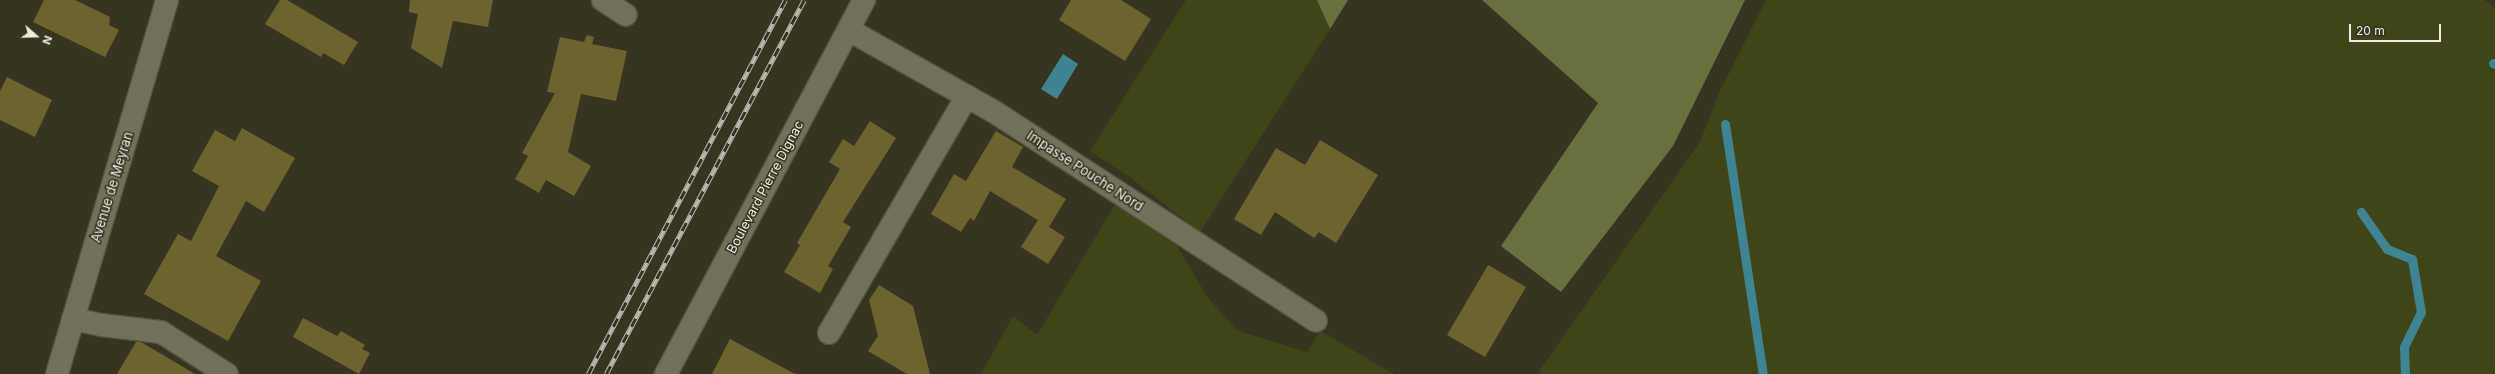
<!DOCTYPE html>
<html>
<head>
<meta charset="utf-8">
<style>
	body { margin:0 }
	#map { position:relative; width:2495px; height:374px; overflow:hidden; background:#383422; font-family:Inter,sans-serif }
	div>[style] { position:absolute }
	.green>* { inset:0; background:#404517 }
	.forest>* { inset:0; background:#69703e }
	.water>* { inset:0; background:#3f8492 }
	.stream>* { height:9px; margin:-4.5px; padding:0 4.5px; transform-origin:4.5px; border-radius:4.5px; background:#3f8492 }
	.building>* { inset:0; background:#6d632f }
	.roads { filter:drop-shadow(1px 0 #555242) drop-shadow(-1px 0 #555242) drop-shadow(0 1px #555242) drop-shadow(0 -1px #555242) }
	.minor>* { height:22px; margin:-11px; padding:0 11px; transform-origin:11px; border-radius:11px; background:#726f5a }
	.rail>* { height:4.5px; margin-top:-2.25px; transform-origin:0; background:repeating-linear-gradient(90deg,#383422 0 9px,#bbb9ac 0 18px); box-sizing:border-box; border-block:1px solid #bbb9ac }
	span { translate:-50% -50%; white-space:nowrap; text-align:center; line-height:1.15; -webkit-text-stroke:3px #383422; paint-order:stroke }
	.street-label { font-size:13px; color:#eeece1 }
	.north { position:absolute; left:16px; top:16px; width:40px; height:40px; -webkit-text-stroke:3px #383422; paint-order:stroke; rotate:110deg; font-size:11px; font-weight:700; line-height:16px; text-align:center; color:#eeece1 }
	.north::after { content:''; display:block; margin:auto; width:14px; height:18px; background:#eeece1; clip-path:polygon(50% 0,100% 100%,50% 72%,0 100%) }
	.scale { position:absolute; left:2349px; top:24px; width:92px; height:18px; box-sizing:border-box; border:2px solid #eeece1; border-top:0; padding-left:5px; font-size:12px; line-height:14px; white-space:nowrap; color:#eeece1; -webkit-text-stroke:3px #383422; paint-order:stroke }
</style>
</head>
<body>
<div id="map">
	<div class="green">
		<i style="clip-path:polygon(1186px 0,1317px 0,1330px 29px,1200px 232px,1131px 178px,1090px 151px)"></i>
		<i style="clip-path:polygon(1766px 0,2485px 0,2495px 9px,2495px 374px,1537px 374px,1700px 142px,1719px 93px)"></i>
		<i style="clip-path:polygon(1116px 203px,1177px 246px,1208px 298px,1238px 331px,1307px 352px,1320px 331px,1394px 374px,981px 374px,1013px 316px,1037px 335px)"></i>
	</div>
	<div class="forest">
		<i style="clip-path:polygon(1317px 0,1348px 0,1330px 29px)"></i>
		<i style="clip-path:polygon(1482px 0,1745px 0,1673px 146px,1561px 292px,1501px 246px,1598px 103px)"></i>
	</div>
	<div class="water">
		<i style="clip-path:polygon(1063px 54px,1078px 64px,1057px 99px,1041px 89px)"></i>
	</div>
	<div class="stream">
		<i style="left:2493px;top:63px;width:2px;rotate:27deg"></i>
		<i style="left:1725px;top:124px;width:253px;rotate:81.4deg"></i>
		<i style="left:2361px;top:212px;width:45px;rotate:54.9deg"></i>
		<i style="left:2387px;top:249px;width:27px;rotate:22deg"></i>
		<i style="left:2412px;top:259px;width:54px;rotate:80.4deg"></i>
		<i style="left:2421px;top:312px;width:39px;rotate:116deg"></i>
		<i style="left:2404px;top:347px;width:27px;rotate:88deg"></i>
	</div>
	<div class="building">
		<i style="clip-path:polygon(44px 0,75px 0,110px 17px,109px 25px,119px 30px,105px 57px,33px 22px)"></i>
		<i style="clip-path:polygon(280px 0,287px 0,358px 42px,344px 65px,323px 53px,321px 57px,265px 24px)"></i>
		<i style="clip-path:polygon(410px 0,493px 0,488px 27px,453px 21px,442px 68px,411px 48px,418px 14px,409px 12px)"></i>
		<i style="clip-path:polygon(1071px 0,1121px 0,1151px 19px,1125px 61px,1059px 20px)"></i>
		<i style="clip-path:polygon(587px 35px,594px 37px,592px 44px,627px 51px,616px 101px,581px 94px,568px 152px,591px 166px,574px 196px,546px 180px,539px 193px,515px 179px,528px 156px,522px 153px,555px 93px,547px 92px,560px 37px,584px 42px)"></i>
		<i style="clip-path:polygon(7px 77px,52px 100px,35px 137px,0 120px,0 91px)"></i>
		<i style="clip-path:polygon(870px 121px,896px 138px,843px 222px,851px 227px,828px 266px,833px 269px,820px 293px,784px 272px,800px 245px,797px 243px,840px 169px,829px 162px,843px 139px,854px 146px)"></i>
		<i style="clip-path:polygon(242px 128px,295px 158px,264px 212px,246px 201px,216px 256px,261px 281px,228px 341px,144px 294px,178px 234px,191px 241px,219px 186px,192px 171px,215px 130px,235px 141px)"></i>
		<i style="clip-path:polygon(996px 131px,1023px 147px,1012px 167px,1066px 199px,1049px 227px,990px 191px,974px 221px,970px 218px,961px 232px,931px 214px,954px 174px,966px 181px)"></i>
		<i style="clip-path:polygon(1320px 140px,1378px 175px,1336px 243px,1319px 232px,1314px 238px,1275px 212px,1261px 235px,1234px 219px,1276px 148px,1305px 165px)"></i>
		<i style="clip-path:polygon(1038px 220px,1065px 237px,1048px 264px,1021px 247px)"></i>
		<i style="clip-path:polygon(1488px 265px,1526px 287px,1485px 357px,1447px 335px)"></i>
		<i style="clip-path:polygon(879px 285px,913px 306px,930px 374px,907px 374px,868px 351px,878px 336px,869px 300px)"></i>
		<i style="clip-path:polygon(303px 318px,337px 336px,341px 331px,365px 345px,362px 349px,370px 353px,359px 374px,293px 337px)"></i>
		<i style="clip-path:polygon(730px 339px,795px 374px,712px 374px)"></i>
		<i style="clip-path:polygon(136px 342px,141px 342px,195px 374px,117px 374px)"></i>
	</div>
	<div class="roads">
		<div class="minor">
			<i style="left:603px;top:0;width:27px;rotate:33deg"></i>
			<i style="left:849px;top:30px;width:165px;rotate:29.4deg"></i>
			<i style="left:993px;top:111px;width:385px;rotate:33deg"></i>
			<i style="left:73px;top:319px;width:29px;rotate:12deg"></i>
			<i style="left:101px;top:325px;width:60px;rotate:6.7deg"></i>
			<i style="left:161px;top:332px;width:78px;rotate:32.5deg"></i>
			<i style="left:829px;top:333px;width:274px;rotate:-59.8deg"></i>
			<i style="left:57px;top:374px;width:390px;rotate:-73.6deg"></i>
			<i style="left:666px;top:374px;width:423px;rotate:-62.1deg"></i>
		</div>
	</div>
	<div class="rail">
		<i style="left:588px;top:374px;width:423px;rotate:-62.2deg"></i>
		<i style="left:606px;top:374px;width:423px;rotate:-62.1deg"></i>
	</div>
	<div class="street-label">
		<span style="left:1085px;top:171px;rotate:33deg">Impasse Pouche Nord</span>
		<span style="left:112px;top:187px;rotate:-73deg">Avenue de Meyran</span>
		<span style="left:765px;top:187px;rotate:-62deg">Boulevard Pierre Dignac</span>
	</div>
	<div class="north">N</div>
	<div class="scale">20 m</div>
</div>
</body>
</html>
